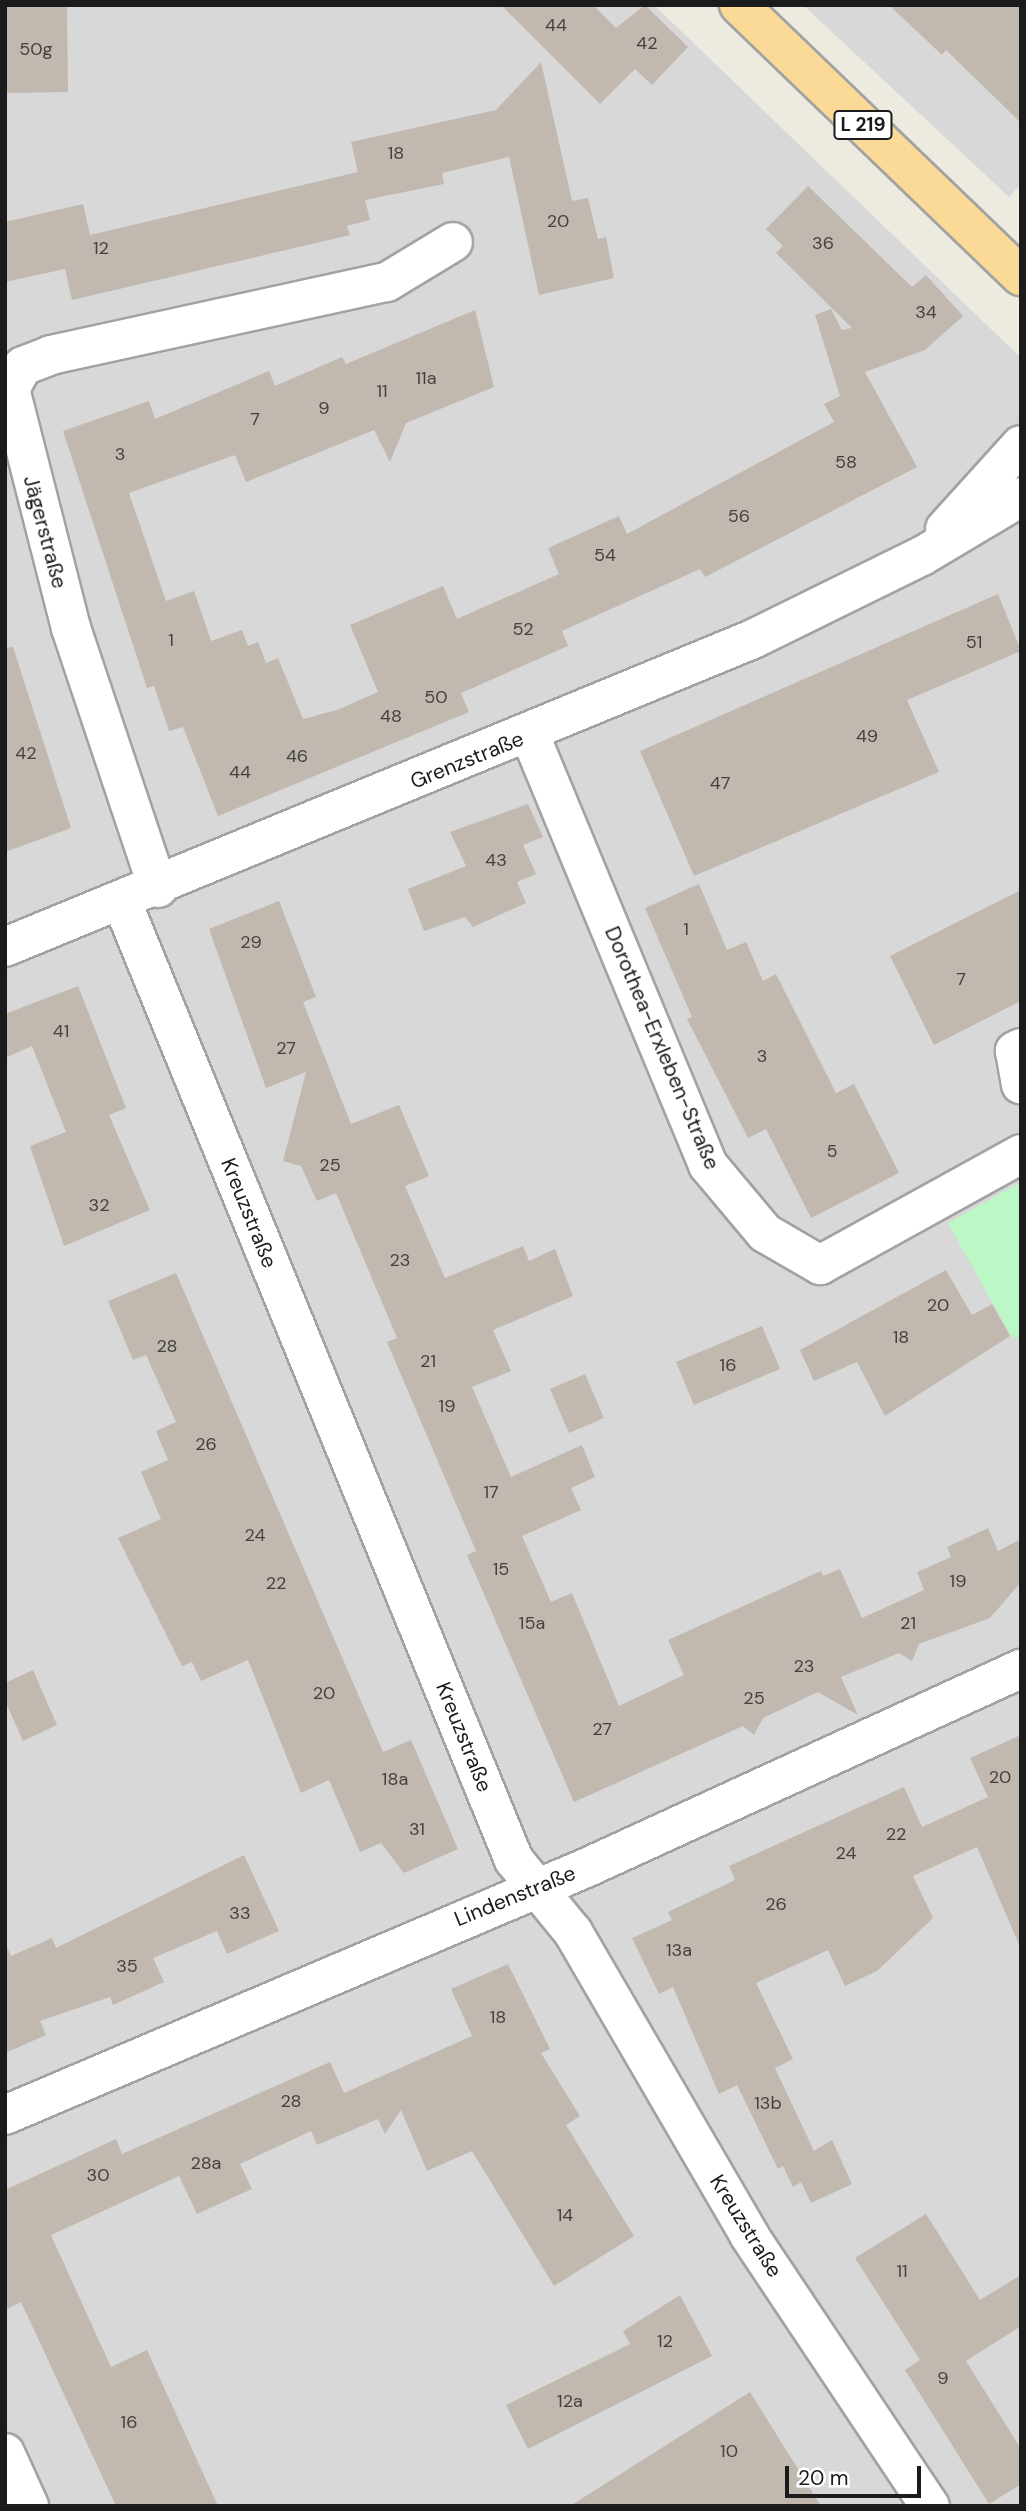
<!DOCTYPE html>
<html>
<head>
<meta charset="utf-8">
<style>
	body { margin:0 }
	#map { position:relative; width:1026px; height:2511px; overflow:hidden; background:#edeae0; font-family:"DM Sans",sans-serif }
	div>[style] { position:absolute }
	.residential>* { inset:0; background:#d9d8d8 }
	.park>* { inset:0; background:#bbf8c6 }
	.building>* { inset:0; background:#c1b8b0 }
	.roads { filter:drop-shadow(2px 0 #a2a2a2) drop-shadow(-2px 0 #a2a2a2) drop-shadow(0 2px #a2a2a2) drop-shadow(0 -2px #a2a2a2) }
	.minor>* { height:38px; margin:-19px; padding:0 19px; transform-origin:19px; border-radius:19px; background:#fff }
	.primary>* { height:38px; margin:-19px; padding:0 19px; transform-origin:19px; border-radius:19px; background:#fbd996 }
	span { translate:-50% -50%; white-space:nowrap; text-align:center; line-height:1.15; -webkit-text-stroke:5px #fff; paint-order:stroke }
	.number-label { font-size:18px; color:#444240 }
	.number-label span { -webkit-text-stroke-width:0 }
	.shield-label span { padding:2px 5px; background:#fff; border:2px solid; border-radius:5px; -webkit-text-stroke-width:0 }
	.shield-label { font-size:19px; color:#1b1b1b; font-weight:700 }
	.street-label { font-size:21px; color:#1b1b1b }
	.frame { position:absolute; inset:0; border:7px solid #1b1b1b; pointer-events:none }
	.scale { position:absolute; left:785px; top:2466px; width:136px; height:32px; box-sizing:border-box; border:4px solid #1b1b1b; border-top:0; padding-left:9px; font-size:21px; line-height:24px; white-space:nowrap; color:#1b1b1b; -webkit-text-stroke:5px #fff; paint-order:stroke }
</style>
</head>
<body>
<div id="map">
	<div class="residential">
		<i style="clip-path:polygon(5px 5px,654px 5px,1021px 358px,1021px 2506px,5px 2506px)"></i>
		<i style="clip-path:polygon(803px 5px,1021px 5px,1021px 184px,1009px 197px)"></i>
	</div>
	<div class="park">
		<i style="clip-path:polygon(1021px 1182px,1021px 1334px,1013px 1339px,948px 1223px)"></i>
	</div>
	<div class="building">
		<i style="clip-path:polygon(5px 5px,67px 5px,68px 92px,5px 93px)"></i>
		<i style="clip-path:polygon(501px 5px,593px 5px,616px 28px,645px 5px,688px 47px,652px 85px,635px 69px,600px 104px)"></i>
		<i style="clip-path:polygon(889px 5px,1021px 5px,1021px 123px,946px 50px,942px 55px)"></i>
		<i style="clip-path:polygon(541px 62px,572px 201px,588px 198px,598px 239px,606px 237px,614px 278px,539px 295px,509px 157px,442px 173px,444px 184px,365px 200px,370px 220px,347px 226px,350px 235px,72px 300px,65px 269px,5px 282px,5px 222px,83px 204px,90px 235px,358px 172px,351px 142px,496px 110px)"></i>
		<i style="clip-path:polygon(808px 186px,912px 287px,926px 275px,963px 316px,925px 350px,865px 372px,917px 467px,705px 577px,700px 569px,562px 631px,568px 646px,461px 693px,469px 712px,218px 816px,183px 727px,169px 731px,154px 686px,147px 688px,63px 431px,149px 401px,155px 419px,269px 371px,275px 386px,342px 357px,346px 364px,475px 310px,494px 387px,406px 423px,390px 462px,374px 430px,246px 482px,235px 455px,129px 493px,166px 601px,194px 591px,211px 641px,242px 630px,248px 646px,258px 642px,266px 663px,278px 658px,303px 719px,337px 710px,378px 692px,350px 625px,443px 586px,457px 619px,559px 574px,548px 548px,619px 516px,627px 534px,834px 422px,824px 404px,840px 396px,815px 315px,831px 309px,842px 330px,852px 328px,776px 253px,783px 246px,766px 229px)"></i>
		<i style="clip-path:polygon(998px 594px,1021px 651px,907px 700px,939px 772px,694px 876px,640px 751px)"></i>
		<i style="clip-path:polygon(13px 647px,71px 828px,5px 852px,5px 648px)"></i>
		<i style="clip-path:polygon(528px 804px,543px 837px,523px 845px,536px 874px,517px 882px,526px 903px,473px 927px,465px 917px,424px 931px,408px 889px,466px 866px,450px 832px)"></i>
		<i style="clip-path:polygon(699px 884px,727px 950px,746px 942px,763px 981px,776px 974px,836px 1093px,854px 1084px,899px 1173px,811px 1218px,766px 1129px,748px 1138px,687px 1019px,692px 1017px,645px 908px)"></i>
		<i style="clip-path:polygon(1021px 890px,1021px 1001px,934px 1045px,890px 956px)"></i>
		<i style="clip-path:polygon(279px 901px,316px 997px,303px 1002px,351px 1124px,399px 1105px,429px 1176px,405px 1186px,445px 1278px,523px 1246px,529px 1261px,555px 1249px,573px 1296px,493px 1330px,511px 1371px,472px 1387px,511px 1477px,582px 1445px,595px 1477px,571px 1488px,581px 1510px,522px 1536px,551px 1602px,572px 1593px,619px 1706px,684px 1675px,668px 1640px,821px 1571px,823px 1576px,840px 1569px,862px 1618px,924px 1590px,917px 1572px,951px 1557px,947px 1547px,988px 1528px,998px 1551px,1021px 1539px,1021px 1582px,990px 1618px,919px 1644px,912px 1661px,899px 1653px,841px 1677px,858px 1715px,818px 1692px,763px 1718px,754px 1735px,743px 1726px,574px 1802px,467px 1555px,476px 1551px,387px 1342px,397px 1338px,336px 1193px,317px 1201px,301px 1166px,283px 1161px,306px 1072px,266px 1088px,209px 929px)"></i>
		<i style="clip-path:polygon(78px 986px,126px 1108px,109px 1115px,150px 1210px,64px 1246px,30px 1146px,66px 1132px,32px 1046px,5px 1058px,5px 1014px)"></i>
		<i style="clip-path:polygon(946px 1270px,972px 1315px,992px 1304px,1010px 1336px,885px 1416px,857px 1362px,814px 1381px,800px 1350px)"></i>
		<i style="clip-path:polygon(176px 1273px,383px 1752px,411px 1740px,458px 1849px,404px 1873px,381px 1843px,360px 1852px,329px 1780px,301px 1793px,248px 1660px,201px 1681px,192px 1662px,182px 1666px,118px 1538px,161px 1519px,141px 1472px,168px 1460px,156px 1431px,176px 1422px,146px 1355px,133px 1360px,108px 1301px)"></i>
		<i style="clip-path:polygon(762px 1326px,780px 1369px,694px 1405px,676px 1362px)"></i>
		<i style="clip-path:polygon(585px 1374px,604px 1418px,569px 1433px,550px 1389px)"></i>
		<i style="clip-path:polygon(33px 1670px,57px 1725px,23px 1741px,5px 1701px,5px 1683px)"></i>
		<i style="clip-path:polygon(1021px 1735px,1021px 1949px,977px 1847px,913px 1876px,933px 1918px,877px 1971px,845px 1986px,828px 1950px,756px 1983px,793px 2059px,775px 2068px,814px 2151px,832px 2140px,852px 2184px,811px 2203px,801px 2182px,793px 2187px,783px 2166px,778px 2169px,737px 2085px,719px 2094px,673px 1987px,659px 1994px,632px 1938px,672px 1920px,668px 1912px,735px 1880px,729px 1866px,904px 1787px,922px 1827px,988px 1797px,970px 1758px)"></i>
		<i style="clip-path:polygon(244px 1855px,279px 1931px,227px 1954px,217px 1931px,153px 1958px,164px 1982px,113px 2005px,110px 1997px,40px 2021px,46px 2035px,5px 2053px,5px 1943px,11px 1956px,52px 1938px,56px 1948px)"></i>
		<i style="clip-path:polygon(508px 1964px,550px 2049px,541px 2053px,580px 2116px,566px 2125px,634px 2236px,554px 2286px,472px 2151px,427px 2171px,401px 2110px,385px 2134px,378px 2119px,317px 2145px,311px 2131px,240px 2164px,252px 2189px,197px 2214px,179px 2176px,51px 2235px,111px 2367px,147px 2350px,218px 2506px,116px 2506px,21px 2302px,5px 2310px,5px 2190px,116px 2139px,122px 2154px,330px 2062px,344px 2093px,472px 2036px,451px 1989px)"></i>
		<i style="clip-path:polygon(926px 2214px,980px 2300px,1021px 2275px,1021px 2326px,966px 2361px,1021px 2449px,1021px 2484px,989px 2504px,905px 2370px,920px 2360px,855px 2258px)"></i>
		<i style="clip-path:polygon(680px 2295px,712px 2356px,528px 2449px,506px 2405px,630px 2344px,623px 2331px)"></i>
		<i style="clip-path:polygon(750px 2392px,821px 2506px,570px 2506px)"></i>
	</div>
	<div class="roads">
		<div class="minor">
			<i style="left:945px;top:529px;width:113px;rotate:-47.9deg"></i>
			<i style="left:530px;top:735px;width:465px;rotate:67.5deg"></i>
			<i style="left:708px;top:1165px;width:89px;rotate:50deg"></i>
			<i style="left:765px;top:1233px;width:64px;rotate:30.2deg"></i>
			<i style="left:820px;top:1265px;width:230px;rotate:-28.9deg"></i>
			<i style="left:158px;top:888px;width:274px;rotate:-108.5deg"></i>
			<i style="left:71px;top:628px;width:247px;rotate:-104.3deg"></i>
			<i style="left:10px;top:389px;width:26px;rotate:-61deg"></i>
			<i style="left:23px;top:366px;width:30px;rotate:-21deg"></i>
			<i style="left:51px;top:355px;width:344px;rotate:-12.3deg"></i>
			<i style="left:387px;top:282px;width:77px;rotate:-31.2deg"></i>
			<i style="left:122px;top:902px;width:1035px;rotate:67.75deg"></i>
			<i style="left:514px;top:1860px;width:93px;rotate:50.7deg"></i>
			<i style="left:573px;top:1932px;width:350px;rotate:59.8deg"></i>
			<i style="left:749px;top:2235px;width:326px;rotate:56.3deg"></i>
			<i style="left:5px;top:947px;width:809px;rotate:-22.38deg"></i>
			<i style="left:753px;top:639px;width:188px;rotate:-26.2deg"></i>
			<i style="left:922px;top:556px;width:115px;rotate:-30.8deg"></i>
			<i style="left:1021px;top:1048px;width:7px;rotate:153deg"></i>
			<i style="left:1015px;top:1051px;width:34px;rotate:80deg"></i>
			<i style="left:5px;top:2115px;width:634px;rotate:-23.04deg"></i>
			<i style="left:588px;top:1867px;width:476px;rotate:-24.6deg"></i>
			<i style="left:5px;top:2453px;width:58px;rotate:65.6deg"></i>
		</div>
		<div class="primary">
			<i style="left:739px;top:5px;width:391px;rotate:43.9deg"></i>
		</div>
	</div>
	<div class="number-label">
		<span style="left:556px;top:25px">44</span>
		<span style="left:647px;top:43px">42</span>
		<span style="left:36px;top:49px">50g</span>
		<span style="left:396px;top:153px">18</span>
		<span style="left:558px;top:221px">20</span>
		<span style="left:823px;top:243px">36</span>
		<span style="left:101px;top:248px">12</span>
		<span style="left:926px;top:312px">34</span>
		<span style="left:426px;top:378px">11a</span>
		<span style="left:382px;top:391px">11</span>
		<span style="left:324px;top:408px">9</span>
		<span style="left:255px;top:419px">7</span>
		<span style="left:120px;top:454px">3</span>
		<span style="left:846px;top:462px">58</span>
		<span style="left:739px;top:516px">56</span>
		<span style="left:605px;top:555px">54</span>
		<span style="left:523px;top:629px">52</span>
		<span style="left:171px;top:640px">1</span>
		<span style="left:974px;top:642px">51</span>
		<span style="left:436px;top:697px">50</span>
		<span style="left:391px;top:716px">48</span>
		<span style="left:867px;top:736px">49</span>
		<span style="left:26px;top:753px">42</span>
		<span style="left:297px;top:756px">46</span>
		<span style="left:240px;top:772px">44</span>
		<span style="left:720px;top:783px">47</span>
		<span style="left:496px;top:860px">43</span>
		<span style="left:686px;top:929px">1</span>
		<span style="left:251px;top:942px">29</span>
		<span style="left:961px;top:979px">7</span>
		<span style="left:61px;top:1031px">41</span>
		<span style="left:286px;top:1048px">27</span>
		<span style="left:762px;top:1056px">3</span>
		<span style="left:832px;top:1151px">5</span>
		<span style="left:330px;top:1165px">25</span>
		<span style="left:99px;top:1205px">32</span>
		<span style="left:400px;top:1260px">23</span>
		<span style="left:938px;top:1305px">20</span>
		<span style="left:901px;top:1337px">18</span>
		<span style="left:167px;top:1346px">28</span>
		<span style="left:428px;top:1361px">21</span>
		<span style="left:728px;top:1365px">16</span>
		<span style="left:447px;top:1406px">19</span>
		<span style="left:206px;top:1444px">26</span>
		<span style="left:491px;top:1492px">17</span>
		<span style="left:255px;top:1535px">24</span>
		<span style="left:501px;top:1569px">15</span>
		<span style="left:958px;top:1581px">19</span>
		<span style="left:276px;top:1583px">22</span>
		<span style="left:532px;top:1623px">15a</span>
		<span style="left:908px;top:1623px">21</span>
		<span style="left:804px;top:1666px">23</span>
		<span style="left:324px;top:1693px">20</span>
		<span style="left:754px;top:1698px">25</span>
		<span style="left:602px;top:1729px">27</span>
		<span style="left:1000px;top:1777px">20</span>
		<span style="left:395px;top:1779px">18a</span>
		<span style="left:417px;top:1829px">31</span>
		<span style="left:896px;top:1834px">22</span>
		<span style="left:846px;top:1853px">24</span>
		<span style="left:776px;top:1904px">26</span>
		<span style="left:240px;top:1913px">33</span>
		<span style="left:679px;top:1950px">13a</span>
		<span style="left:127px;top:1966px">35</span>
		<span style="left:498px;top:2017px">18</span>
		<span style="left:291px;top:2101px">28</span>
		<span style="left:768px;top:2103px">13b</span>
		<span style="left:206px;top:2163px">28a</span>
		<span style="left:98px;top:2175px">30</span>
		<span style="left:565px;top:2215px">14</span>
		<span style="left:902px;top:2271px">11</span>
		<span style="left:665px;top:2341px">12</span>
		<span style="left:943px;top:2378px">9</span>
		<span style="left:570px;top:2401px">12a</span>
		<span style="left:129px;top:2422px">16</span>
		<span style="left:729px;top:2451px">10</span>
	</div>
	<div class="shield-label">
		<span style="left:863px;top:125px">L 219</span>
	</div>
	<div class="street-label">
		<span style="left:45px;top:532px;rotate:75deg">Jägerstraße</span>
		<span style="left:467px;top:760px;rotate:-22deg">Grenzstraße</span>
		<span style="left:662px;top:1048px;rotate:67deg">Dorothea-Erxleben-Straße</span>
		<span style="left:249px;top:1213px;rotate:68deg">Kreuzstraße</span>
		<span style="left:464px;top:1737px;rotate:68deg">Kreuzstraße</span>
		<span style="left:515px;top:1896px;rotate:-22deg">Lindenstraße</span>
		<span style="left:746px;top:2226px;rotate:58deg">Kreuzstraße</span>
	</div>
	<div class="frame"></div>
	<div class="scale">20 m</div>
</div>
</body>
</html>
